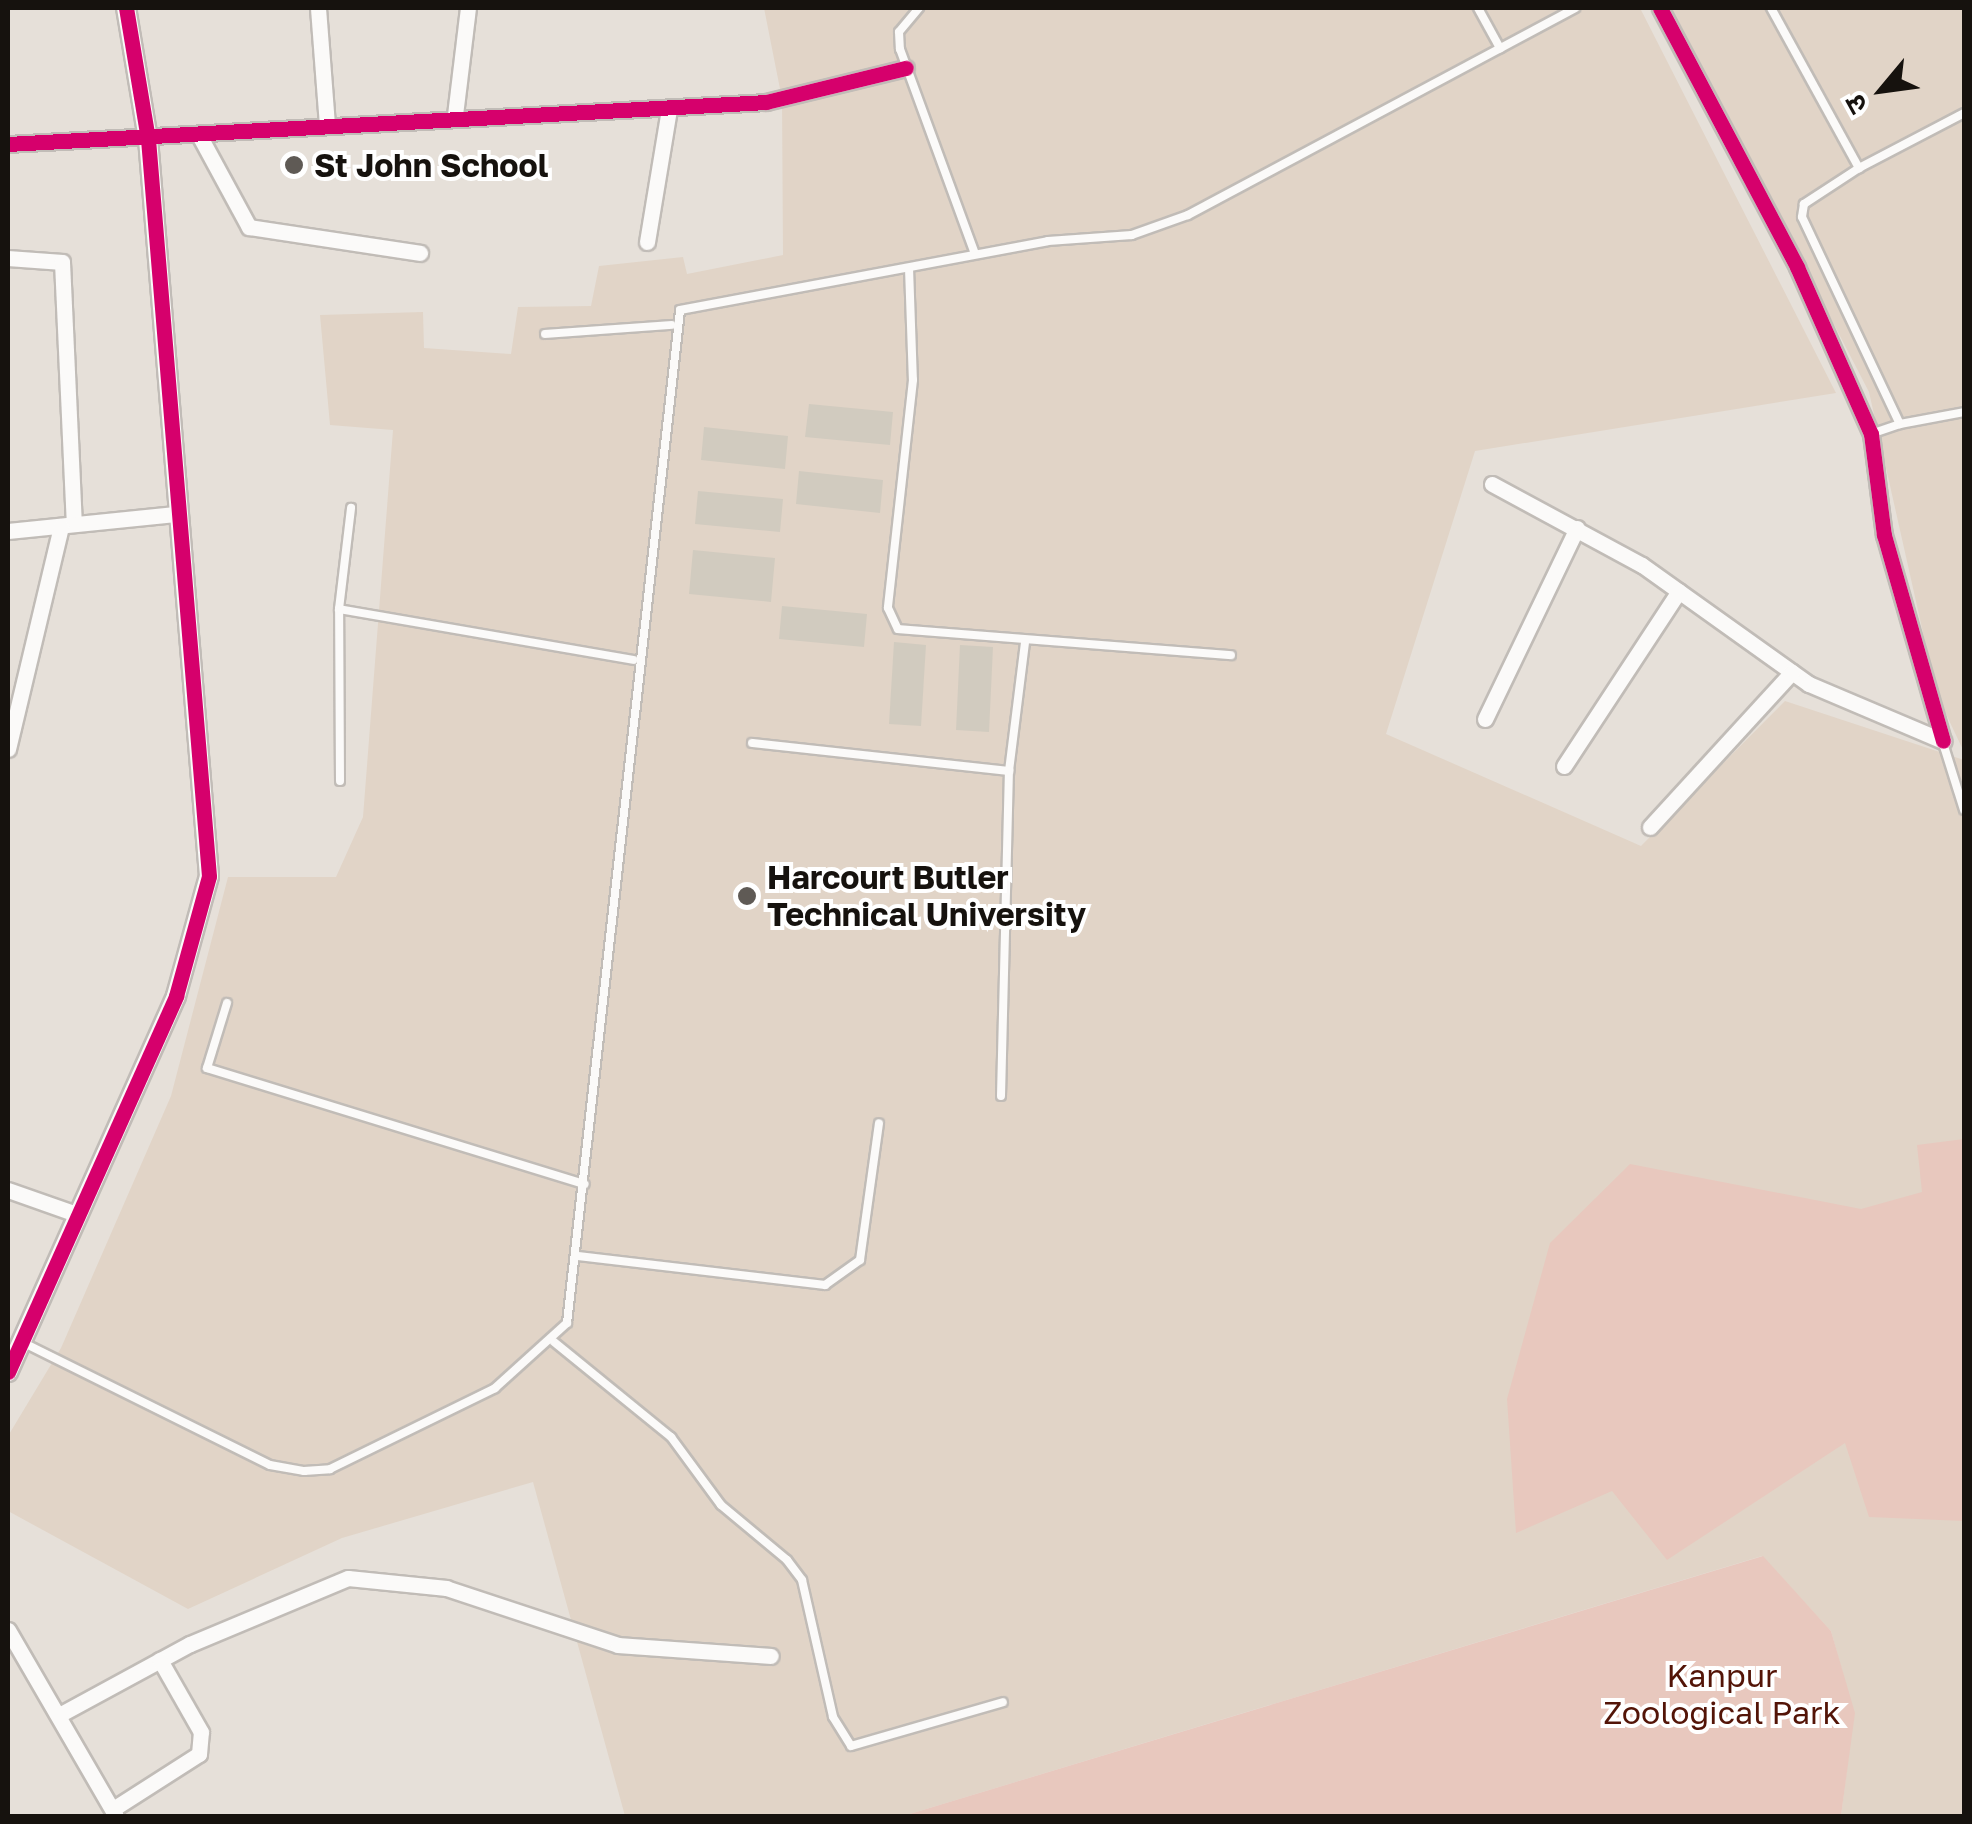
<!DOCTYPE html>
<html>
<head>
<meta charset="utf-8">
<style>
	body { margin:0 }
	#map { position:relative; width:1972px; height:1824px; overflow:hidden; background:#e6e0d9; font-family:"Golos Text","Noto Sans Devanagari",sans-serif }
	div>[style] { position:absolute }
	.built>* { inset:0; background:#e1d4c7 }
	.green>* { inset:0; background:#e8c8be }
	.building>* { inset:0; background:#d1cbbf }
	.roads { filter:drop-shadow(2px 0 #c1bcb7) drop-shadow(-2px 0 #c1bcb7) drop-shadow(0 2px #c1bcb7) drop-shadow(0 -2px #c1bcb7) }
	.service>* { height:8px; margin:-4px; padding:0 4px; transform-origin:4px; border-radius:4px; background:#fbfaf9 }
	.minor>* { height:15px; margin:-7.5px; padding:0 7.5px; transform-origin:7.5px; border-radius:7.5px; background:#fbfaf9 }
	.tertiary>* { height:18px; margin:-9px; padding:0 9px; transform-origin:9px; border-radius:9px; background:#fbfaf9 }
	.cycleway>* { height:15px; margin:-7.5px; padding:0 7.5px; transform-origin:7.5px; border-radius:7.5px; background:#d6006c }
	.dots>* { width:28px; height:28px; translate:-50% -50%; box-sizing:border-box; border:5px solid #fff; border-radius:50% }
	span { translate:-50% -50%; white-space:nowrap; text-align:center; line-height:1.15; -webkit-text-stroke:8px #fff; paint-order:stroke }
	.poi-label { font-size:32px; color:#16120e; font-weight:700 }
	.left { translate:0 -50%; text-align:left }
	.park-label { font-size:32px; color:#531407 }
	.frame { position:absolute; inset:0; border:10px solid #16120e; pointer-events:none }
	.north { position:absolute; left:1832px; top:40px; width:100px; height:100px; -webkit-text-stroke:8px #fff; paint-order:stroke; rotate:241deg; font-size:28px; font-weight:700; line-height:40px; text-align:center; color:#16120e }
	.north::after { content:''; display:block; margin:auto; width:35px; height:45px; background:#16120e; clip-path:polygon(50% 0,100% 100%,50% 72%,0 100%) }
</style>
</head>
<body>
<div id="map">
	<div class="built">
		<i style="clip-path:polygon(764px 8px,1640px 8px,1836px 393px,1475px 451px,1386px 734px,1641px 846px,1785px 701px,1964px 760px,1964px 1816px,1841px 1816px,1854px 1713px,1831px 1631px,1762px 1556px,903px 1816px,625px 1816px,533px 1482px,342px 1538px,188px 1609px,8px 1511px,8px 1436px,61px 1348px,171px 1096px,228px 877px,336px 877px,363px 817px,393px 430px,330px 425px,320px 315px,423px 312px,424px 348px,511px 354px,518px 307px,591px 306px,599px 266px,683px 257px,687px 274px,783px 255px,782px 99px)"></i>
		<i style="clip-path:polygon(1670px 8px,1964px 8px,1964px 752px,1937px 695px,1869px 392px)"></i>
	</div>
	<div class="green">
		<i style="clip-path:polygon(1964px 1139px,1964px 1521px,1869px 1517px,1845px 1443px,1667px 1560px,1612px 1491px,1516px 1533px,1507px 1399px,1550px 1243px,1630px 1164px,1861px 1209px,1922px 1192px,1917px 1145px)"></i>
		<i style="clip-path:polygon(1763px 1556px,1831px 1631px,1855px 1713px,1841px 1816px,903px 1816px)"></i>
	</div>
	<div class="building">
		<i style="clip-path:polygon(809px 404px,893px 412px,890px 445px,805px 437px)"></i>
		<i style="clip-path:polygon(704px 427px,788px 436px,785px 469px,701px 460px)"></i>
		<i style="clip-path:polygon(799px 471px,883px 480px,880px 513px,796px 504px)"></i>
		<i style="clip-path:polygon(698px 491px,783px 499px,780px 532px,695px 524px)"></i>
		<i style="clip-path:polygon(693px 550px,775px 558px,771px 602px,689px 594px)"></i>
		<i style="clip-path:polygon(782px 606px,867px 614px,864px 647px,779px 639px)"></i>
		<i style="clip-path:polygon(894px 642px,926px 645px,921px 726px,889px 724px)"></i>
		<i style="clip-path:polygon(960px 645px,993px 647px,989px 732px,956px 730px)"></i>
	</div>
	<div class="roads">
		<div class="service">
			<i style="left:919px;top:8px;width:31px;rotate:130deg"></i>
			<i style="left:899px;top:32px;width:17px;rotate:87deg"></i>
			<i style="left:900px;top:49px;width:218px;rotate:69.9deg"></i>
			<i style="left:1478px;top:8px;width:46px;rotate:61.2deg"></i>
			<i style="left:1771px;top:8px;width:183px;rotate:61.2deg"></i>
			<i style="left:1859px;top:168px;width:119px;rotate:-27.6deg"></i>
			<i style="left:1859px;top:168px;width:66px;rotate:146.8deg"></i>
			<i style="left:1804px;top:204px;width:13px;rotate:99deg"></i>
			<i style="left:1802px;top:217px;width:229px;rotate:64.7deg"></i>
			<i style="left:1900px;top:424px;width:31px;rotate:161deg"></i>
			<i style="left:909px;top:268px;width:112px;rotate:88deg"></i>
			<i style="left:913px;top:380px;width:229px;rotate:96.3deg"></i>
			<i style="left:888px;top:608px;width:23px;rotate:65deg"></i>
			<i style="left:898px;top:629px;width:334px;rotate:4.5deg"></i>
			<i style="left:545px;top:334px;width:127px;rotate:-4.1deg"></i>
			<i style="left:1900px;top:424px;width:65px;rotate:-10.6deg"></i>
			<i style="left:339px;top:609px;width:102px;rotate:-83.2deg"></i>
			<i style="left:752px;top:743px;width:259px;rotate:6.2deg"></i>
			<i style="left:1943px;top:743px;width:70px;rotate:72.6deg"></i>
			<i style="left:340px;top:781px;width:172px;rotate:-90.3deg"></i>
			<i style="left:339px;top:609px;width:299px;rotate:9.8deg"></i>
			<i style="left:227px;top:1003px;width:68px;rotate:107.1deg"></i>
			<i style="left:207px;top:1068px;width:395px;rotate:17.1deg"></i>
			<i style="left:1001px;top:1096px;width:325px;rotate:-88.6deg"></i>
			<i style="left:1009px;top:771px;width:129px;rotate:-82.9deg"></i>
			<i style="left:578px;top:1256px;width:249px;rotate:6.7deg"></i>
			<i style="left:825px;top:1285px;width:43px;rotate:-35.5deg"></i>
			<i style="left:860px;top:1260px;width:138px;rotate:-82.1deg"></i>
			<i style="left:554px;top:1342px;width:151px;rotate:39.1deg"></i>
			<i style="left:671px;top:1437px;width:84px;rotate:53.7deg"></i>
			<i style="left:721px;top:1505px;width:86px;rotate:39.8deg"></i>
			<i style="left:787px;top:1560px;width:25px;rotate:53deg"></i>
			<i style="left:802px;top:1580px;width:140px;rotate:77.2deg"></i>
			<i style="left:833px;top:1717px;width:34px;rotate:58deg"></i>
			<i style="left:851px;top:1746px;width:158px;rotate:-16.1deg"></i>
			<i style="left:26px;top:1344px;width:272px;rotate:26.4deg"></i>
			<i style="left:270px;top:1465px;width:35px;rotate:10deg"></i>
			<i style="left:304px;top:1471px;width:26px;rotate:-4deg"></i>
			<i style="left:330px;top:1469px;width:184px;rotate:-26.1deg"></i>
			<i style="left:495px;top:1388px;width:97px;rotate:-42.1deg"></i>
			<i style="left:567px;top:1323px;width:1019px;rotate:-83.63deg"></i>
			<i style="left:680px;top:310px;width:374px;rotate:-10.6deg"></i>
			<i style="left:1048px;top:241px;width:84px;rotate:-4.1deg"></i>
			<i style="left:1132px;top:235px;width:59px;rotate:-19.7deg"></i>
			<i style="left:1188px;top:215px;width:439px;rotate:-28.1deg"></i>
		</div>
		<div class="minor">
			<i style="left:318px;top:8px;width:117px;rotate:85.6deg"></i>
			<i style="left:1660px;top:8px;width:293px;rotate:62.1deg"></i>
			<i style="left:1797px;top:267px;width:183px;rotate:66.1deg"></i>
			<i style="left:1871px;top:434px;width:102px;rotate:82.7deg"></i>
			<i style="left:1884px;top:535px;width:214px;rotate:74deg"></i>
			<i style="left:455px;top:115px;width:108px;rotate:-83.1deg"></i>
			<i style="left:199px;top:135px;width:105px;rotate:61.5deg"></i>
			<i style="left:249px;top:227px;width:173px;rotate:8.6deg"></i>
			<i style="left:8px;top:144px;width:759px;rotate:-3.17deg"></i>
			<i style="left:766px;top:102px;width:144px;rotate:-13.7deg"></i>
			<i style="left:647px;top:242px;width:135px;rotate:-80.6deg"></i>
			<i style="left:8px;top:258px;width:54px;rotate:4.2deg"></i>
			<i style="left:62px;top:262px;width:262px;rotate:87.4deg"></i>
			<i style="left:1492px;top:484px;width:170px;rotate:28.4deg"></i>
			<i style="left:1642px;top:565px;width:205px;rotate:35.5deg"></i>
			<i style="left:1809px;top:684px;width:146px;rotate:23deg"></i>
			<i style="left:8px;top:531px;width:168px;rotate:-5.8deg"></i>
			<i style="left:1485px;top:719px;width:212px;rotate:-64.3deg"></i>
			<i style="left:8px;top:749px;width:229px;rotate:-76.6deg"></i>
			<i style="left:1564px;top:766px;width:209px;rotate:-56.7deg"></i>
			<i style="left:1650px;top:827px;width:210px;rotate:-47.5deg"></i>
			<i style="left:8px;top:1190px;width:75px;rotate:19.4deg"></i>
			<i style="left:8px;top:1630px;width:215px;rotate:59.9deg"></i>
			<i style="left:59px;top:1715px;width:149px;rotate:-28.5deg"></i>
			<i style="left:190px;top:1644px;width:171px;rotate:-22.7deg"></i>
			<i style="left:348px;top:1578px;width:99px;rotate:5.8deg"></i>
			<i style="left:446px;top:1588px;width:181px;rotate:18.3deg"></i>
			<i style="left:618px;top:1645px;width:153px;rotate:4.1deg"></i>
			<i style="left:113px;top:1809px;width:102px;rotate:-32.6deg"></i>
			<i style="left:199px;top:1754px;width:22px;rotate:-85deg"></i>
			<i style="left:201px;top:1732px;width:83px;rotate:-119.7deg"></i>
		</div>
		<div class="tertiary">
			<i style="left:8px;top:1372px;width:412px;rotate:-65.9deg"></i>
			<i style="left:176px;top:996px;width:124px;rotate:-74.6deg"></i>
			<i style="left:209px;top:876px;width:740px;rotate:-94.73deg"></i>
			<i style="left:148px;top:139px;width:133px;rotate:-99.5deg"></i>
		</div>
	</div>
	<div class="cycleway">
		<i style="left:1660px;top:8px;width:293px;rotate:62.1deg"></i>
		<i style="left:1797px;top:267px;width:183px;rotate:66.1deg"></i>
		<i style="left:1871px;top:434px;width:102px;rotate:82.7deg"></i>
		<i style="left:1884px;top:535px;width:214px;rotate:74deg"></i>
		<i style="left:8px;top:144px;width:759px;rotate:-3.17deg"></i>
		<i style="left:766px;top:102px;width:144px;rotate:-13.7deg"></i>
		<i style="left:8px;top:1372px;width:412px;rotate:-65.9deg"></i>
		<i style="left:176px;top:996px;width:124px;rotate:-74.6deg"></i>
		<i style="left:209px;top:876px;width:740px;rotate:-94.73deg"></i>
		<i style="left:148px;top:139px;width:133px;rotate:-99.5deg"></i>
	</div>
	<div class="dots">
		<i style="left:294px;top:165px;background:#5f5a55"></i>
		<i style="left:747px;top:896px;background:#5f5a55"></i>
	</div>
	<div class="poi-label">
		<span class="left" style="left:314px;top:165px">St John School</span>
		<span class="left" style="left:767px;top:896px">Harcourt Butler<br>Technical University</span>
	</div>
	<div class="park-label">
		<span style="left:1722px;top:1694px">Kanpur<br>Zoological Park</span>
	</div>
	<div class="frame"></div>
	<div class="north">उ</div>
</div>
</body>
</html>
